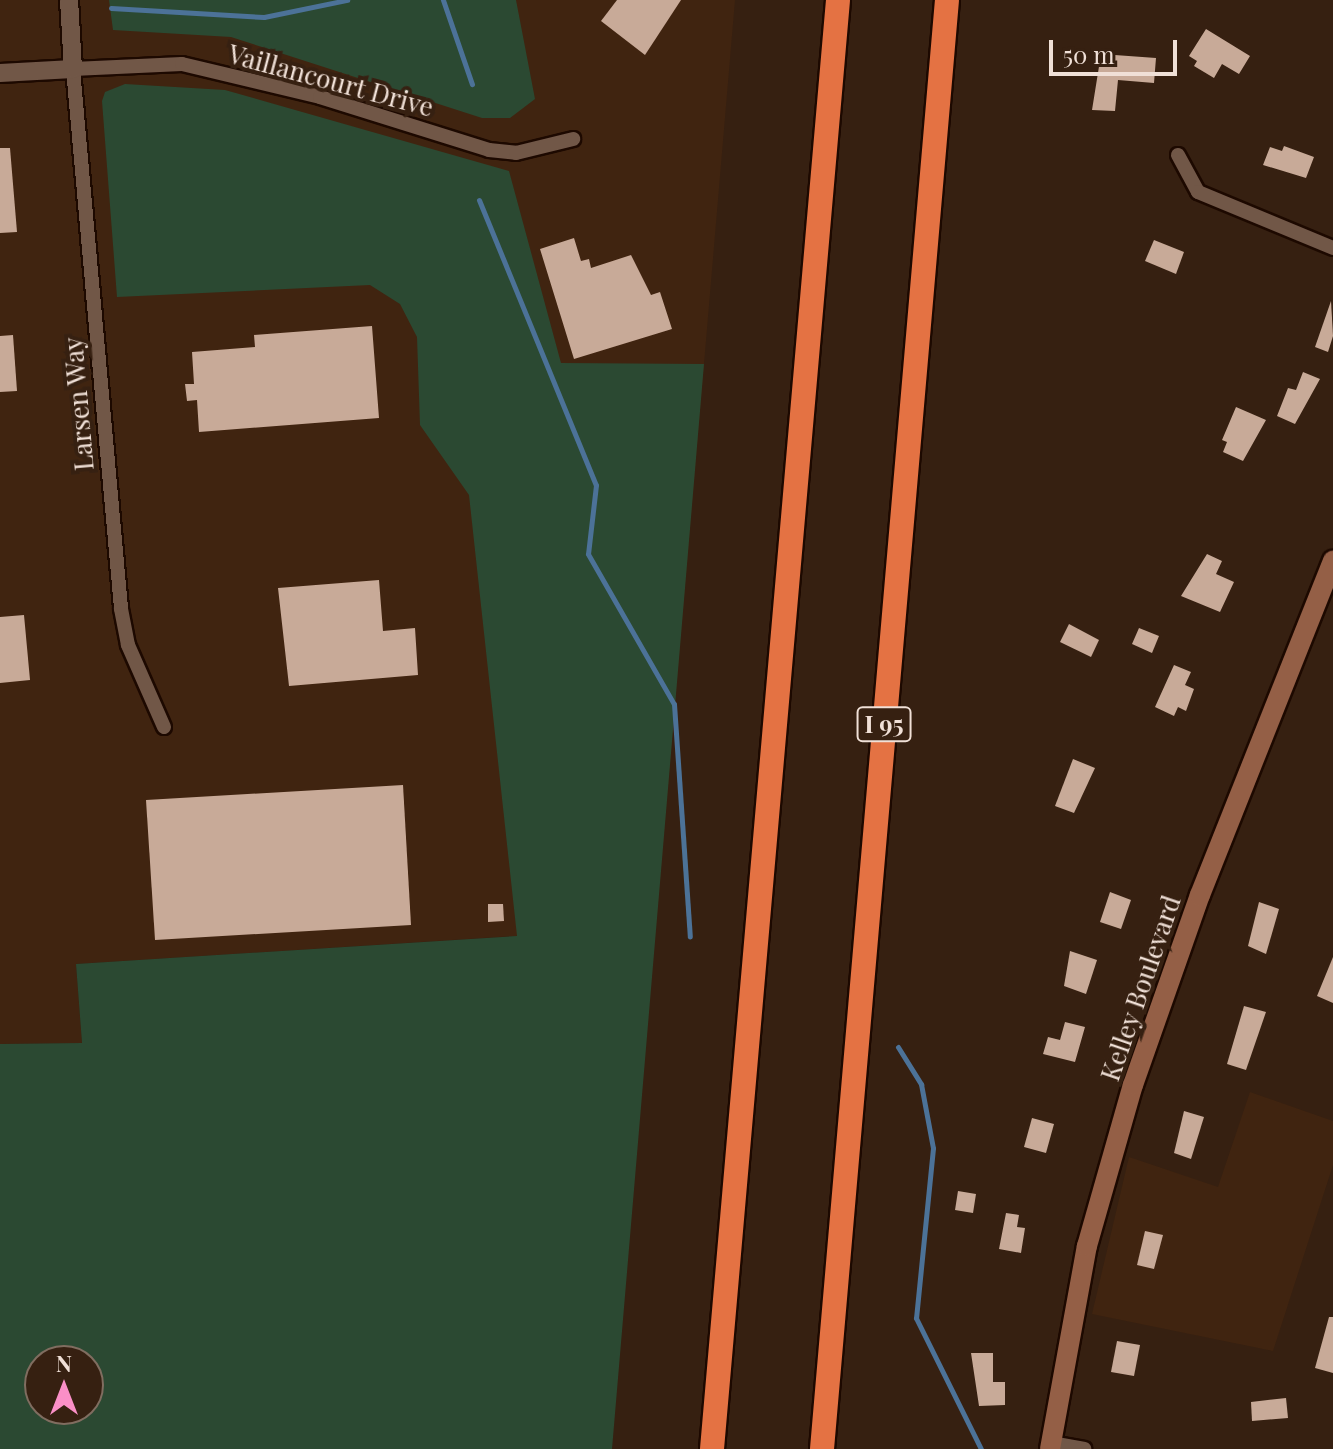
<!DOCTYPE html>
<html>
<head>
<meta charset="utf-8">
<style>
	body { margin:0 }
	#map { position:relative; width:1333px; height:1449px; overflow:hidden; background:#362011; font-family:"Playfair Display",serif }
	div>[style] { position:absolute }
	.built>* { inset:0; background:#402410 }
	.green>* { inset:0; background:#2b4932 }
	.stream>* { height:5px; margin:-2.5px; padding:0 2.5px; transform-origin:2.5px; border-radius:2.5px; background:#4c7298 }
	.building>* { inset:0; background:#c8aa98 }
	.roads { filter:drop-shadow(2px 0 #1d0900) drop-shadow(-2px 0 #1d0900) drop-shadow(0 2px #1d0900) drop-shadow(0 -2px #1d0900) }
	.minor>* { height:14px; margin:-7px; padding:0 7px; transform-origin:7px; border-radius:7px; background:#715747 }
	.tertiary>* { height:18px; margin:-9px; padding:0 9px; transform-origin:9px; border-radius:9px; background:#715747 }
	.secondary>* { height:20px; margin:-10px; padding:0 10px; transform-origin:10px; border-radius:10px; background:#945f46 }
	.motorway>* { height:24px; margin:-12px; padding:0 12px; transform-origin:12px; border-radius:12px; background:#e47243 }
	span { translate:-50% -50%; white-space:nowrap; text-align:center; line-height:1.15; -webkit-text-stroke:8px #362011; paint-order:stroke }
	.shield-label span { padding:2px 6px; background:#362011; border:2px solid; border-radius:6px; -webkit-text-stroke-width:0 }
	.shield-label { font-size:24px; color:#f0e0d7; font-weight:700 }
	.street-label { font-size:26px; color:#f0e0d7 }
	.north { position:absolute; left:24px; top:1345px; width:80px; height:80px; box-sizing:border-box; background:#362011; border:2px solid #806d60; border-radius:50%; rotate:0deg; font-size:22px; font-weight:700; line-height:32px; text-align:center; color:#f0e0d7 }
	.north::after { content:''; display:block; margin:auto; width:28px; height:36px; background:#fa8fc7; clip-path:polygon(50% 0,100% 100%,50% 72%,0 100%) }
	.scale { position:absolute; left:1049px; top:40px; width:128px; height:36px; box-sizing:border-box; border:4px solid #f0e0d7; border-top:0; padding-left:10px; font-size:24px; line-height:28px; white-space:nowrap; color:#f0e0d7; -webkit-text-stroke:6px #362011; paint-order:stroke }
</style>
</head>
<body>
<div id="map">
	<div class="built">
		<i style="clip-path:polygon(0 0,735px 0,656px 927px,76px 964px,82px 1043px,0 1044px)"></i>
		<i style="clip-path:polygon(1250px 1092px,1333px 1121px,1333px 1165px,1273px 1351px,1092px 1314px,1129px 1157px,1218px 1187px)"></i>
	</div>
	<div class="green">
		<i style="clip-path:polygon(109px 0,516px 0,535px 99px,510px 118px,482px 118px,231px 37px,113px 30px)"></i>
		<i style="clip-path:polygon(evenodd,125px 84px,225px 90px,509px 171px,561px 363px,704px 364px,612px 1449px,0 1449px,0 1044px,82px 1043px,76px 964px,517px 936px,469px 495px,420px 425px,417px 337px,400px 304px,370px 285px,117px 297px,102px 101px,105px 92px,125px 84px,40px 1361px,88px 1361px,88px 1409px,40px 1409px,40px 1361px)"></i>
	</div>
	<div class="stream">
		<i style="left:443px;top:0;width:89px;rotate:71deg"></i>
		<i style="left:111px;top:8px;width:153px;rotate:3.4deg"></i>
		<i style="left:264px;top:17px;width:85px;rotate:-11.6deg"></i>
		<i style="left:479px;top:200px;width:308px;rotate:67.7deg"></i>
		<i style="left:596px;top:485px;width:69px;rotate:96.6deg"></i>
		<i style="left:588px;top:554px;width:173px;rotate:60.2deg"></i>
		<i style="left:674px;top:704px;width:233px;rotate:86.1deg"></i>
		<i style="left:898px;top:1047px;width:44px;rotate:58.1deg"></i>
		<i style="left:921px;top:1084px;width:65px;rotate:79.4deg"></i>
		<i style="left:933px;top:1148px;width:171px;rotate:95.7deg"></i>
		<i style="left:916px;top:1318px;width:146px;rotate:63.6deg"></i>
	</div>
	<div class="building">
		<i style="clip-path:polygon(617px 0,681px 0,645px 55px,601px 21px)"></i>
		<i style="clip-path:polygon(1206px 29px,1250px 56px,1239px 74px,1222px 64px,1214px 78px,1194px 66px,1197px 61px,1189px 56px)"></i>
		<i style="clip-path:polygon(1101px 54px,1156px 58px,1154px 83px,1118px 80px,1115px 111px,1092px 110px)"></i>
		<i style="clip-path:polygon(1284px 146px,1314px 157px,1306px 178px,1263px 165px,1270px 147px,1282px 151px)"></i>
		<i style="clip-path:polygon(0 148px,10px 148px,17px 232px,0 233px)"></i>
		<i style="clip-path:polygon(574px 238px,581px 261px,589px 259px,591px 268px,631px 255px,651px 295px,660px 292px,672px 329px,574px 359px,540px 249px)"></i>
		<i style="clip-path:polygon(1154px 240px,1184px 252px,1176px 274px,1145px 261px)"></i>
		<i style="clip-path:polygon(1331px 301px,1333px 336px,1328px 352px,1315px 347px)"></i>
		<i style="clip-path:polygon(372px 326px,379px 418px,199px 432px,197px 400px,187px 401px,185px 384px,194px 384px,192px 352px,255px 347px,254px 335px)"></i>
		<i style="clip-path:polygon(13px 335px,17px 391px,0 392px,0 336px)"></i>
		<i style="clip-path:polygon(1303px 372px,1320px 379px,1295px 424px,1277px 416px,1288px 388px,1296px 390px)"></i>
		<i style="clip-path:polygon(1236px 407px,1266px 420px,1243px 461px,1223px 452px,1227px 442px,1222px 440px)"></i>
		<i style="clip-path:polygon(1207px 554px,1222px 561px,1216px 574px,1234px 582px,1220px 612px,1181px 596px)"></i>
		<i style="clip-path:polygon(379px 580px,383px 631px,415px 628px,418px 675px,289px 686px,278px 588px)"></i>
		<i style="clip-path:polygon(24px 615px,30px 680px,0 683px,0 617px)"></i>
		<i style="clip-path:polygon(1069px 624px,1099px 640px,1091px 657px,1060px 642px)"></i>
		<i style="clip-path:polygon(1139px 628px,1159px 636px,1152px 653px,1132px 644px)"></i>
		<i style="clip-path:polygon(1174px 665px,1191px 672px,1185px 685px,1194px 689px,1186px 711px,1178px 707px,1174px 716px,1155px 707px)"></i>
		<i style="clip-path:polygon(1073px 759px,1095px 768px,1074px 813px,1055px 806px)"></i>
		<i style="clip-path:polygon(403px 785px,411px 925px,155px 940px,146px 800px)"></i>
		<i style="clip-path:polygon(1110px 892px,1131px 900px,1121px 929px,1100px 922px)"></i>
		<i style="clip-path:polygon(1259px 902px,1279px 909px,1266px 954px,1248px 946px)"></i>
		<i style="clip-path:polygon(488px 904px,503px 904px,504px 921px,488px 922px)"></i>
		<i style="clip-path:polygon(1070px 951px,1097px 960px,1086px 994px,1064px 986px)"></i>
		<i style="clip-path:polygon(1333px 957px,1333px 1003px,1317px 996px)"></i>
		<i style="clip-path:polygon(1244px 1006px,1266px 1012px,1246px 1070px,1227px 1064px)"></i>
		<i style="clip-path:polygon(1065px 1022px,1085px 1027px,1075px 1062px,1043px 1054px,1048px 1037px,1060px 1040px)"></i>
		<i style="clip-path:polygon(1184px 1111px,1204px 1117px,1191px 1159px,1174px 1153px)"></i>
		<i style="clip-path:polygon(1032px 1118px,1054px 1124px,1046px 1153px,1024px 1147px)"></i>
		<i style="clip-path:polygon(958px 1191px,976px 1194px,973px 1213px,955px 1210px)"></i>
		<i style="clip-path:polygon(1006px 1213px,1019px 1215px,1017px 1227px,1025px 1228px,1021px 1253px,999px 1249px)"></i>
		<i style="clip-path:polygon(1145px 1231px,1163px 1235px,1154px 1269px,1137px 1265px)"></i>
		<i style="clip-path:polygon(1329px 1317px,1333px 1317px,1333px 1373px,1315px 1368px)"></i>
		<i style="clip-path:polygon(1117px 1341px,1140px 1345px,1134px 1376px,1111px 1372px)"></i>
		<i style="clip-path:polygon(971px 1353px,993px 1353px,993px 1382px,1005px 1382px,1005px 1405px,979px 1406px)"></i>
		<i style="clip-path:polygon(1286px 1398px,1288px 1418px,1252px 1421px,1251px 1402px)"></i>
	</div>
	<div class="roads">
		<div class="minor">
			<i style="left:1178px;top:155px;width:42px;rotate:61.6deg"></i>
			<i style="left:1198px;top:192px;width:146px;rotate:22.5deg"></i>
			<i style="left:164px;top:727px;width:90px;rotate:-113.7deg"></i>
			<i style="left:128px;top:645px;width:38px;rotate:-101deg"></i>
			<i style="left:121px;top:608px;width:541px;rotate:-95.09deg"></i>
			<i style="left:73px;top:69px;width:109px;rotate:-2.6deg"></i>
			<i style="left:182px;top:64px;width:142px;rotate:13.4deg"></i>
			<i style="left:320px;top:97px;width:177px;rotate:17.4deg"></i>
			<i style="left:489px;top:150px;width:27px;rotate:6deg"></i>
			<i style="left:516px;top:153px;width:59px;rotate:-13.8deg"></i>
			<i style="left:1051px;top:1443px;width:34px;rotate:10deg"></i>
		</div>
		<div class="tertiary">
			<i style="left:0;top:73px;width:73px;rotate:-3.1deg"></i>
			<i style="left:73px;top:69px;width:69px;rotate:-93.3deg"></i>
		</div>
		<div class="secondary">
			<i style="left:1050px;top:1449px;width:206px;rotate:-79.7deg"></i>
			<i style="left:1087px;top:1246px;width:167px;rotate:-74.1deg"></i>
			<i style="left:1133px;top:1085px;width:201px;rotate:-70.6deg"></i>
			<i style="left:1200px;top:895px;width:360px;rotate:-68.3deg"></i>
		</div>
		<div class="motorway">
			<i style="left:712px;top:1449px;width:1454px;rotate:-85.03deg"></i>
			<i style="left:822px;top:1449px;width:1454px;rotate:-85.07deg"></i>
		</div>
	</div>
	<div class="shield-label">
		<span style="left:884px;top:724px">I 95</span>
	</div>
	<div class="street-label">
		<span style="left:331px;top:80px;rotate:15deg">Vaillancourt Drive</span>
		<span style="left:78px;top:404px;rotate:-95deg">Larsen Way</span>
		<span style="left:1140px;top:988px;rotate:-71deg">Kelley Boulevard</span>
	</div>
	<div class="north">N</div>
	<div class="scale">50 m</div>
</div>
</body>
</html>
